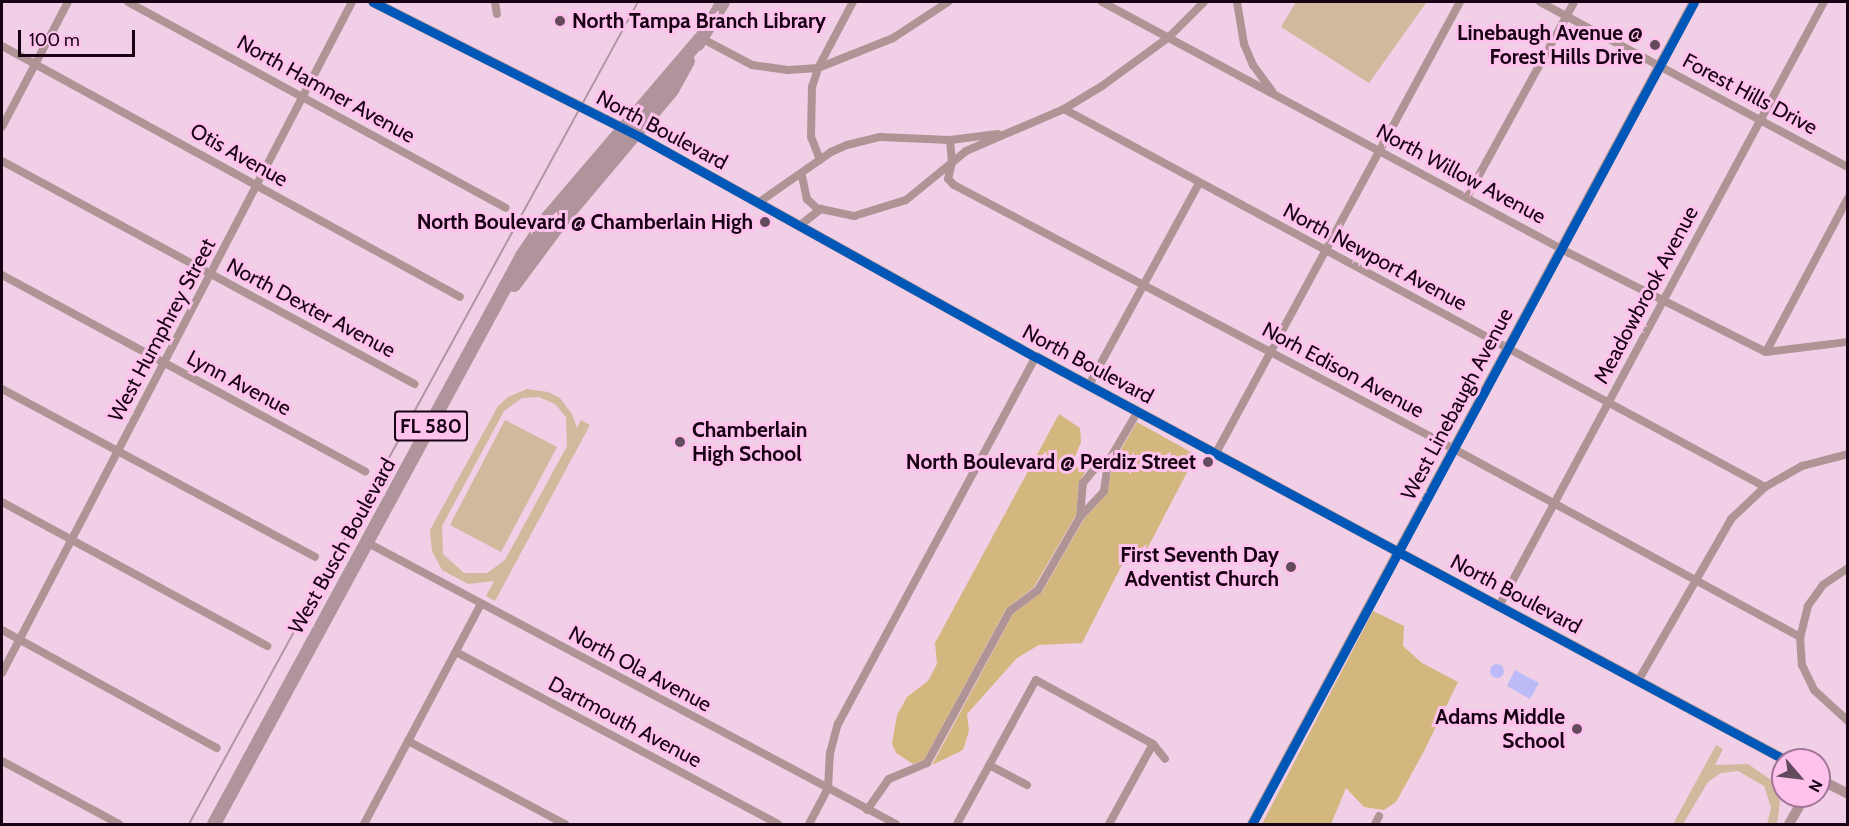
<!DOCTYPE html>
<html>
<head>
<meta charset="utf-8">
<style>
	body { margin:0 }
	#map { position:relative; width:1849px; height:826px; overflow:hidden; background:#f1cfe7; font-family:Cabin,sans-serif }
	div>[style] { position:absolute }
	.green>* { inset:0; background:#d1b99d }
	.forest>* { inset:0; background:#d4b77e }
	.water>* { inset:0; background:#bdbbf7 }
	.round { border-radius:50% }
	.minor>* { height:8px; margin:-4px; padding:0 4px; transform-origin:4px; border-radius:4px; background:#ae9495 }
	.tertiary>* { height:10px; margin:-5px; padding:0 5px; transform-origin:5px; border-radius:5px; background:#ae9495 }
	.primary>* { height:14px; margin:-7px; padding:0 7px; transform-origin:7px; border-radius:7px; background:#b0949c }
	.rail>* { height:2px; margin:-1px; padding:0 1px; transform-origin:1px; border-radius:1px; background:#b096a0 }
	.cycleway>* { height:9px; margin:-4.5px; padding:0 4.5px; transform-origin:4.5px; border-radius:4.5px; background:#0057b8 }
	.dots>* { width:16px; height:16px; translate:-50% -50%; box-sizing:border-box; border:3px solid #fec2ed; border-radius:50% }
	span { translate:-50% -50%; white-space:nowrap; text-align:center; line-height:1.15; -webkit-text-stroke:6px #fec2ed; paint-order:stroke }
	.shield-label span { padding:2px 4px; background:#fec2ed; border:2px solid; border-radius:4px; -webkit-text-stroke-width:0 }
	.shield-label { font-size:20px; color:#180213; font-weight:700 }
	.poi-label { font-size:21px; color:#180213; font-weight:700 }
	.left { translate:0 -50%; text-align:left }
	.right { translate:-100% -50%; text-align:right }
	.street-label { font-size:21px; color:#180213 }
	.frame { position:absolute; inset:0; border:3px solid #180213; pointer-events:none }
	.north { position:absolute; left:1771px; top:748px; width:60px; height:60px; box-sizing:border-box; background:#fec2ed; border:2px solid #a27596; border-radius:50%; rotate:118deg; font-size:16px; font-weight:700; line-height:24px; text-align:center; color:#180213 }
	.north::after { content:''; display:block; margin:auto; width:21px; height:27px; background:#644a5d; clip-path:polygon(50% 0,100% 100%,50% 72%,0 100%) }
	.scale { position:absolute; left:18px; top:30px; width:117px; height:27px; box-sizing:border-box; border:3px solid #180213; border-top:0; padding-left:8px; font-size:18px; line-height:21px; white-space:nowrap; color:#180213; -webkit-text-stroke:4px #fec2ed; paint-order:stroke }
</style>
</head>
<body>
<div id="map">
	<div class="green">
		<i style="clip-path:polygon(1296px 2px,1423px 2px,1426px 3px,1369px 83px,1281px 27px)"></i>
		<i style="clip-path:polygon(evenodd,527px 389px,548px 392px,560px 398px,572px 414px,577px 428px,581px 420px,590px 425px,495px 601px,486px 596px,494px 581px,468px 584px,442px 570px,432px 551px,430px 530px,498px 406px,508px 397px,527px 389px,539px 397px,555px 404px,566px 417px,567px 446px,505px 560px,487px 573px,464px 573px,443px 554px,442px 526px,504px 411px,522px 398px,539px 397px)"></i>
		<i style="clip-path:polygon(505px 420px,557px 447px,501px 552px,450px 525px)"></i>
		<i style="clip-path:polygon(1716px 745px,1723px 749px,1715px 765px,1748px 764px,1771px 780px,1780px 802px,1777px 824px,1767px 824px,1771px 808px,1764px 786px,1738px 771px,1721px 773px,1708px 782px,1683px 824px,1673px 824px)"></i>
	</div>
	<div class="forest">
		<i style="clip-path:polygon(1059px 414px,1080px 428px,1081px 442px,1074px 459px,1077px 467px,1087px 469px,1079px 482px,1076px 515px,1034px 587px,1006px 609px,924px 760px,913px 764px,896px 753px,892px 744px,897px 715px,907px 697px,928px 681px,937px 664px,935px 643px)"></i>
		<i style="clip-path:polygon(1137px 422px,1196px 455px,1144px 555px,1130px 549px,1082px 643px,1039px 645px,1017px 658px,967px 714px,969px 731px,963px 750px,932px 765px,1013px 614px,1042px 592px,1084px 519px,1107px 494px,1113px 463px)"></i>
		<i style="clip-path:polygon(1373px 611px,1404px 626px,1403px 646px,1422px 663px,1458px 682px,1423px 753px,1396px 802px,1384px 810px,1364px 807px,1346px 788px,1331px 824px,1262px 824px)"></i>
	</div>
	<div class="water">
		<i class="round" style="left:1490px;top:664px;width:14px;height:14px"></i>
		<i style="clip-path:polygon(1515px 670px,1539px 683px,1530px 699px,1507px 686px)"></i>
	</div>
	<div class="minor">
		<i style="left:128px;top:2px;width:430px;rotate:28.6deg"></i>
		<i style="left:495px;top:2px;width:12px;rotate:81deg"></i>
		<i style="left:1102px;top:2px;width:530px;rotate:28.26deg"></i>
		<i style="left:1569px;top:253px;width:220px;rotate:26.7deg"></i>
		<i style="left:1766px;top:352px;width:83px;rotate:-7deg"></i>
		<i style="left:1237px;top:2px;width:43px;rotate:80.5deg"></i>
		<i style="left:1244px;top:44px;width:23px;rotate:67deg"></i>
		<i style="left:1253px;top:65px;width:32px;rotate:54deg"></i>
		<i style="left:1540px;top:2px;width:349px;rotate:28.2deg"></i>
		<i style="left:701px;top:38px;width:58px;rotate:27.9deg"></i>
		<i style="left:752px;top:65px;width:36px;rotate:8deg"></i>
		<i style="left:788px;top:70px;width:30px;rotate:-4deg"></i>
		<i style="left:818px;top:68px;width:81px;rotate:-21.8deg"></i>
		<i style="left:893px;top:38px;width:66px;rotate:-33.2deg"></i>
		<i style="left:2px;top:46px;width:522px;rotate:28.72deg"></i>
		<i style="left:1064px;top:109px;width:796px;rotate:28.33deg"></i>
		<i style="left:2px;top:127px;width:141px;rotate:-62.2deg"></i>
		<i style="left:950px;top:140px;width:22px;rotate:85deg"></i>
		<i style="left:952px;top:162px;width:17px;rotate:103deg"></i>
		<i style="left:948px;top:179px;width:8px;rotate:45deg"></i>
		<i style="left:954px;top:185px;width:565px;rotate:27.83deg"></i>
		<i style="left:1454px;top:449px;width:394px;rotate:28.5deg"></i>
		<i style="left:820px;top:160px;width:25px;rotate:-111deg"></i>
		<i style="left:811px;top:137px;width:50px;rotate:-88.9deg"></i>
		<i style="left:812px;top:87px;width:20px;rotate:-72deg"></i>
		<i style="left:818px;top:68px;width:75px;rotate:-62.1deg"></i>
		<i style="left:2px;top:161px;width:469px;rotate:28.4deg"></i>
		<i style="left:802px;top:176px;width:24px;rotate:78deg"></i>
		<i style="left:807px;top:199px;width:16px;rotate:43deg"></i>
		<i style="left:1467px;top:197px;width:222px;rotate:-61.2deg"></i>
		<i style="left:758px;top:203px;width:89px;rotate:-34.9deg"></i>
		<i style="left:831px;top:152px;width:17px;rotate:-24deg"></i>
		<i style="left:847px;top:145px;width:34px;rotate:-14deg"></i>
		<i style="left:880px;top:137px;width:70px;rotate:2.5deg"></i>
		<i style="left:950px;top:140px;width:48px;rotate:-7.1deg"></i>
		<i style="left:799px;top:226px;width:28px;rotate:-38deg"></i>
		<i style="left:821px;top:209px;width:34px;rotate:12deg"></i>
		<i style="left:854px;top:216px;width:54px;rotate:-17.1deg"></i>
		<i style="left:906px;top:200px;width:77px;rotate:-39.2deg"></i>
		<i style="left:966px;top:151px;width:107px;rotate:-23.2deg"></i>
		<i style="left:1064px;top:109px;width:44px;rotate:-31.2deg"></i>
		<i style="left:1102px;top:86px;width:83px;rotate:-36.2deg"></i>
		<i style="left:1169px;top:37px;width:49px;rotate:-45deg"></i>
		<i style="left:2px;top:275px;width:413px;rotate:28.4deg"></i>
		<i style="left:1766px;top:352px;width:174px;rotate:-62deg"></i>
		<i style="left:1089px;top:385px;width:230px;rotate:-61.4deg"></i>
		<i style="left:2px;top:389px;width:355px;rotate:28.2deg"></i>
		<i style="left:1216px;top:453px;width:513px;rotate:-61.59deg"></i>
		<i style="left:2px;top:502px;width:302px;rotate:28.5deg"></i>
		<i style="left:1080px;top:516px;width:33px;rotate:-85deg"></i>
		<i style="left:1083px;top:483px;width:22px;rotate:-51deg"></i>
		<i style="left:1097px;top:466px;width:12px;rotate:-20deg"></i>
		<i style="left:368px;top:543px;width:598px;rotate:28.02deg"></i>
		<i style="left:1848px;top:568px;width:30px;rotate:146deg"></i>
		<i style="left:1823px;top:585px;width:26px;rotate:126deg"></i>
		<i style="left:1808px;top:606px;width:32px;rotate:104deg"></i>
		<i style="left:1800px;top:637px;width:28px;rotate:86deg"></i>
		<i style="left:1802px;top:665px;width:28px;rotate:64deg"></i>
		<i style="left:1814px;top:690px;width:46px;rotate:42.4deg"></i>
		<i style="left:1499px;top:606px;width:686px;rotate:-61.72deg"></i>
		<i style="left:2px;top:630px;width:245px;rotate:28.8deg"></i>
		<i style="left:456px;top:652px;width:365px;rotate:28.1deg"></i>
		<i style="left:2px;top:673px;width:757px;rotate:-62.45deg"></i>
		<i style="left:1638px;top:681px;width:187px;rotate:-60.1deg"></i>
		<i style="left:1731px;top:519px;width:47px;rotate:-43.3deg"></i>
		<i style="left:1765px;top:487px;width:43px;rotate:-29.6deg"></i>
		<i style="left:1802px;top:466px;width:48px;rotate:-14.6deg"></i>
		<i style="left:408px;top:741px;width:178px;rotate:27.9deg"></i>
		<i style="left:1153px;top:744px;width:19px;rotate:51deg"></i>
		<i style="left:2px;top:761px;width:133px;rotate:28.3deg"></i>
		<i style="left:989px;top:765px;width:43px;rotate:27.8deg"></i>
		<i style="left:867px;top:810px;width:38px;rotate:-55deg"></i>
		<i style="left:889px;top:779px;width:41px;rotate:-22.8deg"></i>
		<i style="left:927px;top:763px;width:173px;rotate:-61.4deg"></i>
		<i style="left:1010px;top:611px;width:35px;rotate:-37deg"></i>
		<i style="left:1038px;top:590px;width:84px;rotate:-60.1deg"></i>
		<i style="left:1080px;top:517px;width:35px;rotate:-47deg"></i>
		<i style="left:1104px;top:491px;width:29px;rotate:-82deg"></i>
		<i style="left:1108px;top:462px;width:59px;rotate:-59.5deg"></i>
		<i style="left:364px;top:824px;width:249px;rotate:-62deg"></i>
		<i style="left:809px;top:824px;width:40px;rotate:-62deg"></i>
		<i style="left:828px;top:789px;width:36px;rotate:-87deg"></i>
		<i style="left:830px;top:753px;width:30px;rotate:-75deg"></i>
		<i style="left:838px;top:724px;width:417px;rotate:-61.7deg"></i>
		<i style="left:957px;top:824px;width:164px;rotate:-61.3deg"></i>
		<i style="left:1036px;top:680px;width:133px;rotate:28.7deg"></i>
		<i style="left:1153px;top:744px;width:91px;rotate:118.8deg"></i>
		<i style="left:1375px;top:824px;width:9px;rotate:-63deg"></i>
	</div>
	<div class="tertiary">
		<i style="left:373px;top:2px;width:299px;rotate:26.8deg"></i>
		<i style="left:640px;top:137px;width:453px;rotate:29.1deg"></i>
		<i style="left:1036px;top:357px;width:851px;rotate:28.28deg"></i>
		<i style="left:1819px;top:779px;width:33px;rotate:27deg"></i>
		<i style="left:1252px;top:824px;width:933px;rotate:-61.73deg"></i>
		<i style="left:1789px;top:824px;width:32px;rotate:-60deg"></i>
	</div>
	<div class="primary">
		<i style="left:698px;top:44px;width:49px;rotate:-59.2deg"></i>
		<i style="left:514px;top:285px;width:79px;rotate:-53.3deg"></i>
		<i style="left:561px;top:222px;width:172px;rotate:-49.9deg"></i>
		<i style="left:672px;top:90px;width:33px;rotate:-61deg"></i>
		<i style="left:214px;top:824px;width:646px;rotate:-61.53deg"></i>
		<i style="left:522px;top:256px;width:48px;rotate:-56deg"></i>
		<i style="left:549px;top:216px;width:234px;rotate:-49.5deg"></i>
	</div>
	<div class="rail">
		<i style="left:189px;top:824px;width:937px;rotate:-61.36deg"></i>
	</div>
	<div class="cycleway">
		<i style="left:373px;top:2px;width:299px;rotate:26.8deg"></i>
		<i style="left:640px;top:137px;width:453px;rotate:29.1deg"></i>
		<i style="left:1036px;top:357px;width:851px;rotate:28.28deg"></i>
		<i style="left:1252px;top:824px;width:933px;rotate:-61.73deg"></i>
	</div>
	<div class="dots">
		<i style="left:560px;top:21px;background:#644a5d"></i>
		<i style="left:1655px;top:45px;background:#644a5d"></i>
		<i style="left:765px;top:222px;background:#644a5d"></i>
		<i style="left:680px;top:442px;background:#644a5d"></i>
		<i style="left:1208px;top:462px;background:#644a5d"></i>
		<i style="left:1291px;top:567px;background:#644a5d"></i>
		<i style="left:1577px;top:729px;background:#644a5d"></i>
	</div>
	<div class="shield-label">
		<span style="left:431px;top:426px">FL 580</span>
	</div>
	<div class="poi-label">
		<span class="left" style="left:572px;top:21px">North Tampa Branch Library</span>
		<span class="right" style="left:1643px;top:45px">Linebaugh Avenue @<br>Forest Hills Drive</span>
		<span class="right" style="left:753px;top:222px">North Boulevard @ Chamberlain High</span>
		<span class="left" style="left:692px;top:442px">Chamberlain<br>High School</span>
		<span class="right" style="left:1196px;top:462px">North Boulevard @ Perdiz Street</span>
		<span class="right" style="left:1279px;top:567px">First Seventh Day<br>Adventist Church</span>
		<span class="right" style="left:1565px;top:729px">Adams Middle<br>School</span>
	</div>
	<div class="street-label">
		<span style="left:326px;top:89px;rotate:29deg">North Hamner Avenue</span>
		<span style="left:1750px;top:94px;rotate:28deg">Forest Hills Drive</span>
		<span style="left:662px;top:130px;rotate:28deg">North Boulevard</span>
		<span style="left:239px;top:155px;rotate:29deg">Otis Avenue</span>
		<span style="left:1461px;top:174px;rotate:28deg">North Willow Avenue</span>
		<span style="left:1375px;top:257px;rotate:28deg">North Newport Avenue</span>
		<span style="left:1646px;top:295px;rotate:-62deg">Meadowbrook Avenue</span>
		<span style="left:311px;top:308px;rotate:28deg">North Dexter Avenue</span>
		<span style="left:162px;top:330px;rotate:-62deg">West Humphrey Street</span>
		<span style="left:1088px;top:364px;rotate:28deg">North Boulevard</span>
		<span style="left:1343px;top:370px;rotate:28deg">Norh Edison Avenue</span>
		<span style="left:239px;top:383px;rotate:28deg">Lynn Avenue</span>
		<span style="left:1457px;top:404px;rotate:-62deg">West Linebaugh Avenue</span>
		<span style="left:342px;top:546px;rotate:-61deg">West Busch Boulevard</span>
		<span style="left:1516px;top:594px;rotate:28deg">North Boulevard</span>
		<span style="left:640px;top:669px;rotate:28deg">North Ola Avenue</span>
		<span style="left:625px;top:722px;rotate:28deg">Dartmouth Avenue</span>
	</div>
	<div class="frame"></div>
	<div class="north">N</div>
	<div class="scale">100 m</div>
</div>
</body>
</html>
